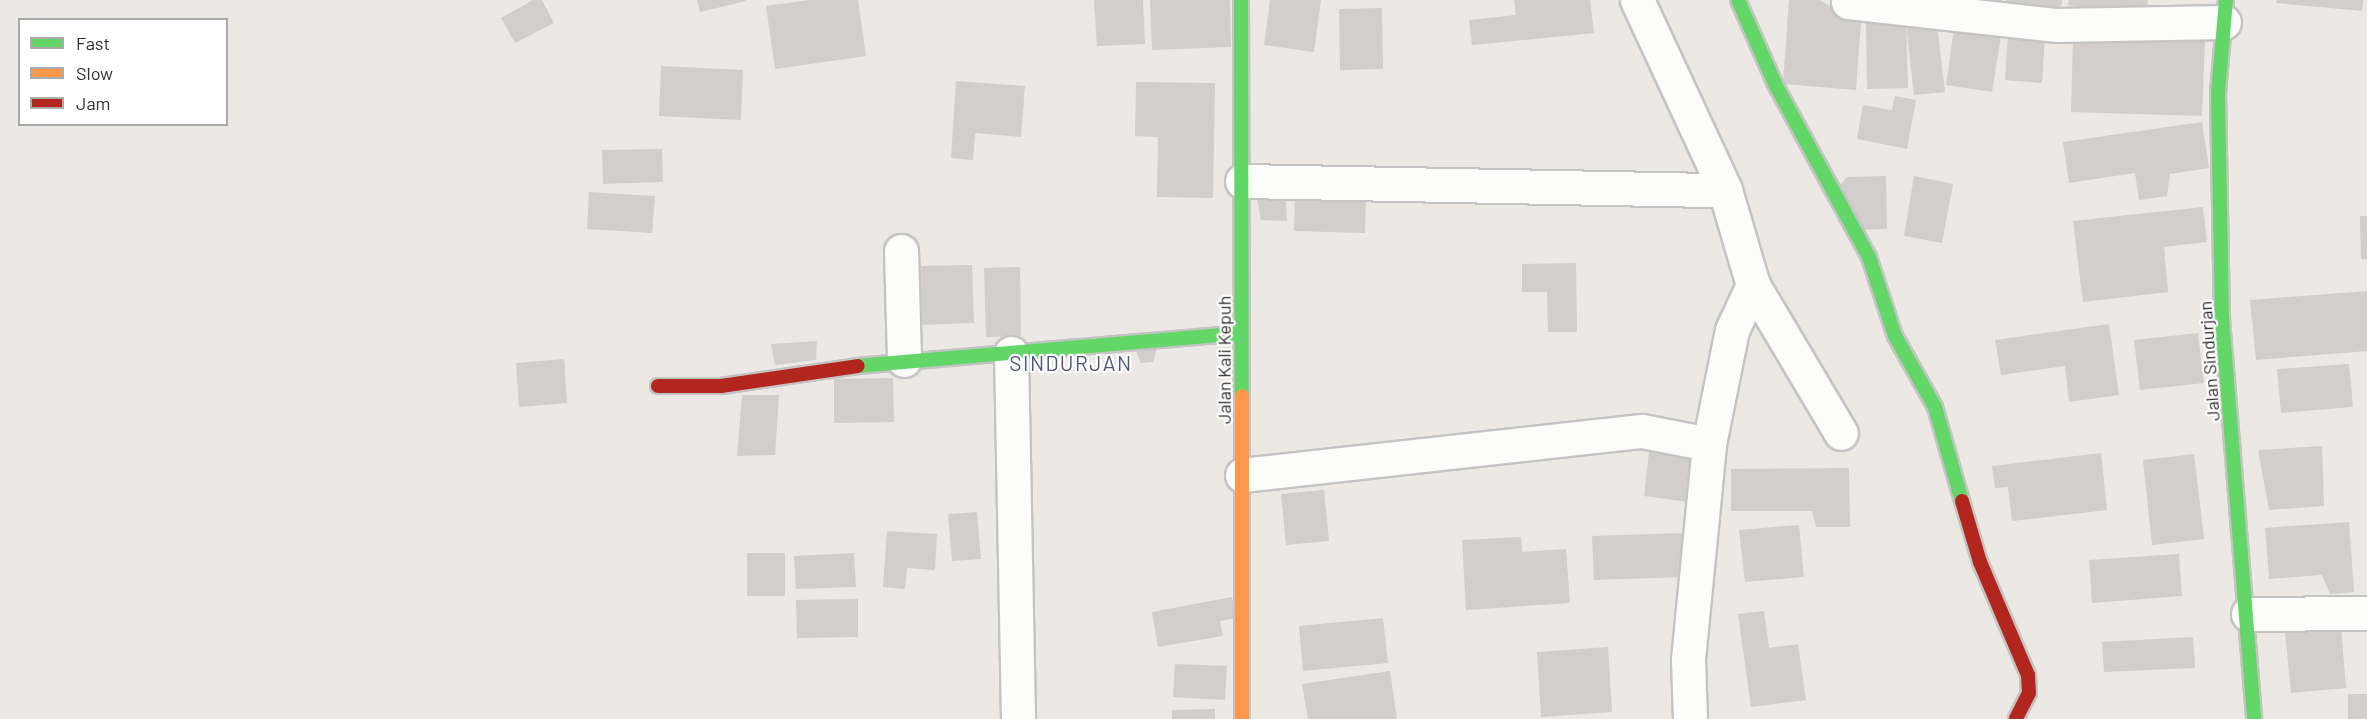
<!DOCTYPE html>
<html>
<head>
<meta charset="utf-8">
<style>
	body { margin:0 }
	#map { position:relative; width:2367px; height:719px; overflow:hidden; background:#ece8e4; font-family:Barlow,sans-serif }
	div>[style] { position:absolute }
	.building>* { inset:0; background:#d1cecb }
	.roads { filter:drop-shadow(2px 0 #c5c4c5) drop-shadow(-2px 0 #c5c4c5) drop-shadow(0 2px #c5c4c5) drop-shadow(0 -2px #c5c4c5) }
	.street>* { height:33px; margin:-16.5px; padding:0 16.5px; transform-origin:16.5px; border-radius:16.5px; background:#fcfcfb }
	.fast>* { height:14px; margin:-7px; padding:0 7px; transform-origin:7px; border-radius:7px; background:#63d668 }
	.slow>* { height:14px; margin:-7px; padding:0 7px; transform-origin:7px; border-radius:7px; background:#ff974d }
	.jam>* { height:14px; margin:-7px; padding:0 7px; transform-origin:7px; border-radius:7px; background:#b3261e }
	span { translate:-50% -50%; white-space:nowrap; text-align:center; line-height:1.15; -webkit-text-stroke:4.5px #fff; paint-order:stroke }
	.street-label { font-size:18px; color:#2e2e2e }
	.quarter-label { font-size:21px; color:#4d5680; letter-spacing:1.5px }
	.legend { position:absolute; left:18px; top:18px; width:210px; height:108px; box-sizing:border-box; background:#fff; border:2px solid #ababab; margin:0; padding:8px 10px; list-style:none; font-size:18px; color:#2e2e2e }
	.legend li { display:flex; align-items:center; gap:12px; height:30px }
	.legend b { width:30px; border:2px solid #ababab }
</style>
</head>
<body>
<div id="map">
	<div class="building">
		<i style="clip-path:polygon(533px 0,542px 0,554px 23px,515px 43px,501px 18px)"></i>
		<i style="clip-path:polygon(697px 0,745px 0,746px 1px,700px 12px)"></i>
		<i style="clip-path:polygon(809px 0,858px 0,866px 56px,775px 69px,766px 6px)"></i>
		<i style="clip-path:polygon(1094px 0,1143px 0,1145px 44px,1097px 46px)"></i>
		<i style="clip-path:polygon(1150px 0,1230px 0,1231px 47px,1152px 50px)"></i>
		<i style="clip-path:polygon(1270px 0,1321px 0,1314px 52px,1264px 45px)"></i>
		<i style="clip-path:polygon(1514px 0,1590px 0,1594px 33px,1472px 45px,1469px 20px,1516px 15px)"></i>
		<i style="clip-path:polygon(1789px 0,1819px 0,1861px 22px,1856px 90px,1783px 84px)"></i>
		<i style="clip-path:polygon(2007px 0,2062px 0,2060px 19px,2006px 12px)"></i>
		<i style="clip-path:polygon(2069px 0,2148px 0,2146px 16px,2068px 5px)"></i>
		<i style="clip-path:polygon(2277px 0,2363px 0,2362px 11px,2276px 3px)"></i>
		<i style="clip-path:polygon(1382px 8px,1383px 69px,1340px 70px,1339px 9px)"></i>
		<i style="clip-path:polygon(1866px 20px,1937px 24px,1945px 92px,1914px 95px,1906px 24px,1908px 88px,1867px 89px)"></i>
		<i style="clip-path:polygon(1954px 29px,2001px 36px,1992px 92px,1946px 85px)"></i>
		<i style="clip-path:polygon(2008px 35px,2045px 38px,2042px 83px,2005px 80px)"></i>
		<i style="clip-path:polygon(2073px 36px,2205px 40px,2202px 116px,2071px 112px)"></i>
		<i style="clip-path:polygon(661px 66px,743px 70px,741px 120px,659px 116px)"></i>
		<i style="clip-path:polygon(956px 81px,1025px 86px,1021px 137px,975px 133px,973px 160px,951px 158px)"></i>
		<i style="clip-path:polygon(1136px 82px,1215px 83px,1213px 198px,1157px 197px,1158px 137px,1135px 136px)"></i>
		<i style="clip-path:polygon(1895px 96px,1916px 100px,1907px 149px,1857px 139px,1863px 105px,1892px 110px)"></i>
		<i style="clip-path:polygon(2202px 122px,2209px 168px,2170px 174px,2167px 196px,2139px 200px,2135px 173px,2069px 183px,2063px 142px)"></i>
		<i style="clip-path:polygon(662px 149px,663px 182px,603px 184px,602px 150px)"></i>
		<i style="clip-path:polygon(1886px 176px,1887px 229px,1856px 230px,1838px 187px,1847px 177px)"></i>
		<i style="clip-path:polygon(1914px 176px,1953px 184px,1942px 243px,1904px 236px)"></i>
		<i style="clip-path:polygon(1285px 187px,1287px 221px,1261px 220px,1255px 188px)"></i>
		<i style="clip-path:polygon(589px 192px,655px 196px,652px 233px,587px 229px)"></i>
		<i style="clip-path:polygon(1295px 196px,1366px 197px,1365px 233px,1294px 231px)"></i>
		<i style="clip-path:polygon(2203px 207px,2207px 242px,2164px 247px,2168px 292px,2083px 302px,2073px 221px)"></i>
		<i style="clip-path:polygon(2360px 216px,2367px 216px,2367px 259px,2361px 259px)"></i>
		<i style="clip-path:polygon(1576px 263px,1577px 332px,1548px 332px,1547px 292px,1522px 292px,1522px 264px)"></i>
		<i style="clip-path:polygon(972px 265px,974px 323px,919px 325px,917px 266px)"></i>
		<i style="clip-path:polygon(1020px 267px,1021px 336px,986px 337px,984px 268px)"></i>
		<i style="clip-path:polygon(2367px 291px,2367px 351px,2256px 360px,2250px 300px)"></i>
		<i style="clip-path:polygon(2109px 324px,2119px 395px,2069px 402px,2065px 366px,2001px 375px,1995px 340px)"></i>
		<i style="clip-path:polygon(2198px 333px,2204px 383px,2140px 390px,2134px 340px)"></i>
		<i style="clip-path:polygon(817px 341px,816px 360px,775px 365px,771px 344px)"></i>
		<i style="clip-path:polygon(1157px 348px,1153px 362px,1141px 363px,1136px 351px)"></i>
		<i style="clip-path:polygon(564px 359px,567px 403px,519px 407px,516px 363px)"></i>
		<i style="clip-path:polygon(2349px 364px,2353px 407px,2281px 413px,2277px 369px)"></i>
		<i style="clip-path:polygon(893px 378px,894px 422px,834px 423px,834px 379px)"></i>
		<i style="clip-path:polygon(742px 395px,779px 395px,775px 455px,737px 456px)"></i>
		<i style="clip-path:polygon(2322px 446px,2324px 506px,2269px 510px,2258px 450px)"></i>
		<i style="clip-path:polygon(1649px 452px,1700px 458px,1695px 503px,1644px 496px)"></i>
		<i style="clip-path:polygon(2101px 453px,2107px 510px,2012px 521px,2008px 487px,1995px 488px,1992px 466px)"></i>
		<i style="clip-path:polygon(2194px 454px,2204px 539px,2152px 545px,2143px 460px)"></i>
		<i style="clip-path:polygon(1849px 468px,1850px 527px,1816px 527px,1812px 511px,1731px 511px,1731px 469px)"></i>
		<i style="clip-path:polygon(1324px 490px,1329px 541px,1286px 545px,1281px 494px)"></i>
		<i style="clip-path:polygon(977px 512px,981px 559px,952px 561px,948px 514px)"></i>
		<i style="clip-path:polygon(2349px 522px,2354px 592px,2330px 594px,2322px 575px,2269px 579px,2265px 528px)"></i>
		<i style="clip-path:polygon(1799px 525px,1804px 577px,1745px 582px,1739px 530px)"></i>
		<i style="clip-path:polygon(887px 531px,937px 534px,935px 570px,907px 568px,905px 589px,883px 587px)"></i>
		<i style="clip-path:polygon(1683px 533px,1685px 577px,1594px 580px,1592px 536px)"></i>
		<i style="clip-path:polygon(1521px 537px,1522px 552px,1566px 549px,1570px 603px,1466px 610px,1462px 540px)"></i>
		<i style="clip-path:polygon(747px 553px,785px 553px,785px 596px,747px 596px)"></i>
		<i style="clip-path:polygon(854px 553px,856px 587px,796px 589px,794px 556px)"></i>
		<i style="clip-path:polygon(2179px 554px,2182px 596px,2092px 603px,2089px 560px)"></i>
		<i style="clip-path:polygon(1232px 597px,1236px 618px,1220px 621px,1223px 636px,1158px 647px,1152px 612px)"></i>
		<i style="clip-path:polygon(858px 599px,858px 637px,797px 638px,796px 600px)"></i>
		<i style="clip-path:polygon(1764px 611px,1769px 648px,1798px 644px,1806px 700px,1751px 707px,1738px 614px)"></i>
		<i style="clip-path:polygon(1383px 618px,1388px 663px,1303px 671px,1299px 626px)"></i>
		<i style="clip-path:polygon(2341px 626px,2346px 688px,2291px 693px,2285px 631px)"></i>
		<i style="clip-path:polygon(2193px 637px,2195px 668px,2104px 672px,2102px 642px)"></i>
		<i style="clip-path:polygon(1608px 647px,1612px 712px,1541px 717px,1537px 652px)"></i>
		<i style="clip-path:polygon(1175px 664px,1227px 666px,1225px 700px,1173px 697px)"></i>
		<i style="clip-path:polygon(1390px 671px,1397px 719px,1308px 719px,1302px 684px)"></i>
		<i style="clip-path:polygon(2348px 694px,2367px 694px,2367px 719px,2348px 719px)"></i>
		<i style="clip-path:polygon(1215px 709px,1215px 719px,1172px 719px,1172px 710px)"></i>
	</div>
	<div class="roads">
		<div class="street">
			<i style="left:1637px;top:0;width:209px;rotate:65.1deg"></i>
			<i style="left:1725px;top:190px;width:99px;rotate:73.6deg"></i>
			<i style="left:1753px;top:285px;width:172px;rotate:59.3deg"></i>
			<i style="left:1848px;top:2px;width:210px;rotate:6.3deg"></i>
			<i style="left:2057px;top:25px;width:167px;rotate:-1deg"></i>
			<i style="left:1242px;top:181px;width:483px;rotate:1.1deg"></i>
			<i style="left:901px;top:251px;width:109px;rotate:88.4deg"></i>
			<i style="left:1011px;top:353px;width:366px;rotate:88.9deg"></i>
			<i style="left:1242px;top:475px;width:402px;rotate:-6.3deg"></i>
			<i style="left:1642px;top:431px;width:68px;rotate:11deg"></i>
			<i style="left:2248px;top:614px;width:119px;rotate:-0.5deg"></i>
			<i style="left:1690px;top:719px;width:60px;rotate:-91.9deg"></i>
			<i style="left:1688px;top:659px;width:216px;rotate:-84.4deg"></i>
			<i style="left:1709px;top:444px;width:116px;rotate:-78.6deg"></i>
			<i style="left:1732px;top:330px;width:50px;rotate:-65deg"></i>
		</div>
		<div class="fast">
			<i style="left:1241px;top:0;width:396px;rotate:89.9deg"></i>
			<i style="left:1738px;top:0;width:92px;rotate:66.2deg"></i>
			<i style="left:1775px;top:84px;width:197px;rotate:61.5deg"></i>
			<i style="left:1869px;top:257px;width:83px;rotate:71.8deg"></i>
			<i style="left:1895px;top:336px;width:81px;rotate:60.6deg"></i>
			<i style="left:1935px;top:407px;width:98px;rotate:74deg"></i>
			<i style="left:2226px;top:0;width:93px;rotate:94.9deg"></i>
			<i style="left:2218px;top:93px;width:226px;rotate:89deg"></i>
			<i style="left:2222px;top:319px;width:401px;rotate:85.4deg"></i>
			<i style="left:858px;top:366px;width:384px;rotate:-4.9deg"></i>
		</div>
		<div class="slow">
			<i style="left:1242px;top:396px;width:323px;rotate:90deg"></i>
		</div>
		<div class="jam">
			<i style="left:658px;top:386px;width:63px"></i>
			<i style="left:721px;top:386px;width:138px;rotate:-8.3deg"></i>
			<i style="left:1962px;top:501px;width:64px;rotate:73.6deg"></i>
			<i style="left:1980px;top:562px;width:123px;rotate:67deg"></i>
			<i style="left:2028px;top:675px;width:18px;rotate:87deg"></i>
			<i style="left:2029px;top:693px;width:29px;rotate:117deg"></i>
		</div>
	</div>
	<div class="street-label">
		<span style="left:1224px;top:360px;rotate:-90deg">Jalan Kali Kepuh</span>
		<span style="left:2209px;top:361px;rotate:-94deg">Jalan Sindurjan</span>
	</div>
	<div class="quarter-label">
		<span style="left:1071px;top:363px">SINDURJAN</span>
	</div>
	<ul class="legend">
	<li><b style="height:8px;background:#63d668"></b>Fast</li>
	<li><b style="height:8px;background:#ff974d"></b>Slow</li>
	<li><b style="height:8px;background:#b3261e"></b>Jam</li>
	</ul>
</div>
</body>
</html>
